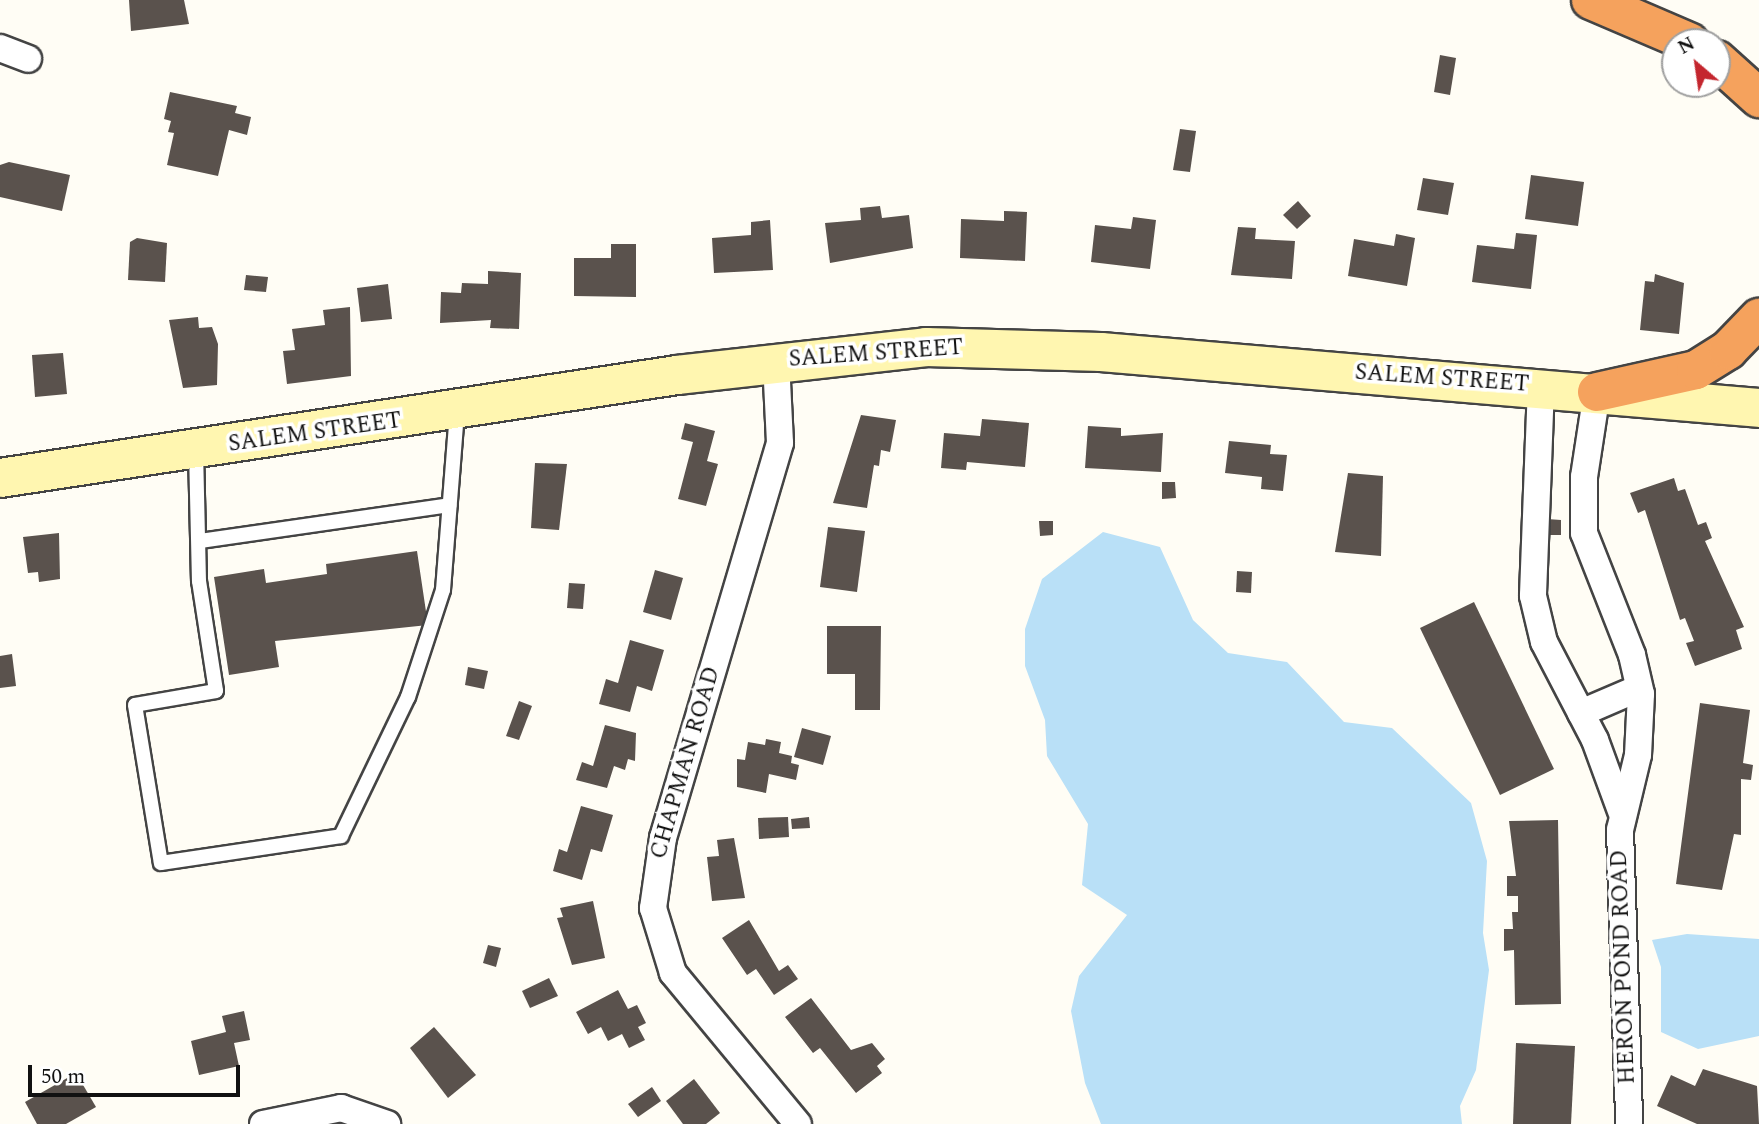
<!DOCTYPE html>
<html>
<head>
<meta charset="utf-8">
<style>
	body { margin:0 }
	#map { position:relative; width:1759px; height:1124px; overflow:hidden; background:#fffdf5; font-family:Spectral,serif }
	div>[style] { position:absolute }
	.water>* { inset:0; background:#b9e0f7 }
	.building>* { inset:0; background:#5a524d }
	.roads { filter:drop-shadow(2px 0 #444) drop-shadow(-2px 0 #444) drop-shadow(0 2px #444) drop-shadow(0 -2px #444) }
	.service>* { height:14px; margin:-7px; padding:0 7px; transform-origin:7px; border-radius:7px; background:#fff }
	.minor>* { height:26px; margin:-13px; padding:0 13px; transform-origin:13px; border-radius:13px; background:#fff }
	.secondary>* { height:38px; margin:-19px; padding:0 19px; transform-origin:19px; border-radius:19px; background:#fff6b0 }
	.motorway>* { height:38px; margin:-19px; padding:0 19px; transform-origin:19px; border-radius:19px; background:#f5a25d }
	span { translate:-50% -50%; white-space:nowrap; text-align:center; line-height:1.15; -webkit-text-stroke:7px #fff; paint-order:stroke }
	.street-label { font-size:23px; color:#111 }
	.north { position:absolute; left:1661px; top:28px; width:70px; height:70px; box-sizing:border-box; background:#fff; border:2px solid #a0a0a0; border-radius:50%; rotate:331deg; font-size:19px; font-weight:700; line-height:28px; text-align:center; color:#111 }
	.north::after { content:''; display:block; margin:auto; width:24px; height:32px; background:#c4262e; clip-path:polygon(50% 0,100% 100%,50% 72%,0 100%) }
	.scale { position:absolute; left:28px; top:1065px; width:212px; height:32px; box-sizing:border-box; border:4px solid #111; border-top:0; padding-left:9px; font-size:21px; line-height:24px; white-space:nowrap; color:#111; -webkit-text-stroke:5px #fff; paint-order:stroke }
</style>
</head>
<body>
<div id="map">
	<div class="water">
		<i style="clip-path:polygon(1103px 532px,1160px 547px,1193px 620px,1228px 653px,1287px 662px,1344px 722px,1392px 728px,1471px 803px,1487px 861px,1483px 933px,1489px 970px,1476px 1070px,1460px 1106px,1462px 1124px,1101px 1124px,1085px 1083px,1071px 1011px,1079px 976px,1127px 915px,1082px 885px,1088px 824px,1047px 756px,1045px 720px,1025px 666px,1025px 629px,1042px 579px)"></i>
		<i style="clip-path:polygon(1687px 934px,1759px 939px,1759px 1036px,1698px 1049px,1661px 1032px,1661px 967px,1652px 940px)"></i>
	</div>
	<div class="building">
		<i style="clip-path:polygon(129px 0,184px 0,189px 24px,131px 31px)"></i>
		<i style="clip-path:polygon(1440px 55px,1456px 58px,1450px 95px,1434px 92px)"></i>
		<i style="clip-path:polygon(170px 92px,237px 106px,235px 113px,251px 117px,247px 135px,229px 130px,218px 176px,167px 165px,174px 133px,168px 132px,171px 121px,164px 119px)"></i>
		<i style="clip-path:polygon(1180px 129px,1196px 131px,1190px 172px,1173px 170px)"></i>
		<i style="clip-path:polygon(9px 162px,70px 175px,62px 211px,0 197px,0 165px)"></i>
		<i style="clip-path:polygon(1531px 175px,1584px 182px,1578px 226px,1525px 219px)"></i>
		<i style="clip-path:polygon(1423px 178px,1454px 183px,1448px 215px,1417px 210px)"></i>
		<i style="clip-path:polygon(1298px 201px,1311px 216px,1297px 229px,1283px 215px)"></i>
		<i style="clip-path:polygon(880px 206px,882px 218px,909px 215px,913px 248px,830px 263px,825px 223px,861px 220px,860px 208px)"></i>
		<i style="clip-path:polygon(1004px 211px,1027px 212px,1025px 261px,960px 258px,961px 219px,1004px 221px)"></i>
		<i style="clip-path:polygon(1133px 217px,1156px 220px,1150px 269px,1091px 262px,1095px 225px,1131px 229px)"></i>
		<i style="clip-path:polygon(770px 220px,773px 270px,714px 273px,712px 238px,751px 235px,751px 222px)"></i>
		<i style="clip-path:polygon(1238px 227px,1256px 228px,1255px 239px,1295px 241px,1292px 279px,1231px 275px)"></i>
		<i style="clip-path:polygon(1516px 233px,1537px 235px,1531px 289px,1472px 282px,1477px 245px,1514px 249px)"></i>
		<i style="clip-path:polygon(1396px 234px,1415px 238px,1407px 286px,1348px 276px,1354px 239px,1394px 246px)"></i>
		<i style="clip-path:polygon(137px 238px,167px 243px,165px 282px,128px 280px,130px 242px)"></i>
		<i style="clip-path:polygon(611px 244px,636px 244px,636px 297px,574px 296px,574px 258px,611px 258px)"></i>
		<i style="clip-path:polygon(488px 271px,521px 273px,519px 329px,490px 328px,491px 320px,440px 323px,441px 292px,461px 293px,462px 283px,488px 284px)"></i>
		<i style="clip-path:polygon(1655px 274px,1684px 283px,1679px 334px,1640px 330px,1645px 281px,1654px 282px)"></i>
		<i style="clip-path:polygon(246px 275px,268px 277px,266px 292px,244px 290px)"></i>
		<i style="clip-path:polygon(388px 284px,392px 319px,361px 322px,357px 288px)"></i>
		<i style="clip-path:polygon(350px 307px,351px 376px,287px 384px,283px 351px,295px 350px,292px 329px,325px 325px,323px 310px)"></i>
		<i style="clip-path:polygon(198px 317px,199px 328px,212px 327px,218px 344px,217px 385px,183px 388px,169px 320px)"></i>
		<i style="clip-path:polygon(63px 353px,67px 394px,35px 397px,32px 355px)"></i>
		<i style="clip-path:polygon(861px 415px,896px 420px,890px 452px,881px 450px,879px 466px,874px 465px,867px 508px,833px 503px)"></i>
		<i style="clip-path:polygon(982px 419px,1029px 423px,1025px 467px,967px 462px,966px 470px,941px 468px,944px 433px,980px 436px)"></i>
		<i style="clip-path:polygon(685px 423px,715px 431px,707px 461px,718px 464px,706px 506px,678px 499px,693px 442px,681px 439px)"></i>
		<i style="clip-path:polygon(1088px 426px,1121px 428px,1121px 436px,1163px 433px,1161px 472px,1085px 468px)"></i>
		<i style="clip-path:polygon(1229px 441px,1271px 445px,1270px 454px,1287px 455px,1283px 491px,1261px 489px,1262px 477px,1225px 473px)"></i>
		<i style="clip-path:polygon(535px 463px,567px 464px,559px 530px,531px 528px)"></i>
		<i style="clip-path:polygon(1348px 473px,1383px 476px,1381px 556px,1335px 552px)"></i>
		<i style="clip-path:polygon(1674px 478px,1678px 491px,1685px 489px,1698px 525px,1706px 522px,1712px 538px,1705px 541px,1744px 627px,1736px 630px,1742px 649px,1695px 666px,1686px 643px,1694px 641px,1685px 618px,1680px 620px,1645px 510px,1638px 513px,1630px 493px)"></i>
		<i style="clip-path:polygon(1162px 482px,1175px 482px,1176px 498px,1162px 499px)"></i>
		<i style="clip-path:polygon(1547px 519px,1561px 520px,1561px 535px,1546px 535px)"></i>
		<i style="clip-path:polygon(1039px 521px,1053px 521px,1053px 535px,1040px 536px)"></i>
		<i style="clip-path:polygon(828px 527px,865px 531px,857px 592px,820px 587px)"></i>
		<i style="clip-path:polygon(59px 533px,60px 579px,39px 582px,38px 572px,28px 573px,23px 537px)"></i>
		<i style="clip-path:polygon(417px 551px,428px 625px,275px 641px,279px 667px,229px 675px,214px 577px,264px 569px,266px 583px,327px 574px,326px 564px)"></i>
		<i style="clip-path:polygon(655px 570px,683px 578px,671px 620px,643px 612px)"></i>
		<i style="clip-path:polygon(1237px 571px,1252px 572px,1251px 593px,1236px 592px)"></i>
		<i style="clip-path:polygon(569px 583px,585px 584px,583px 609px,567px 608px)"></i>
		<i style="clip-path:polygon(1474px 602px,1554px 769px,1500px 795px,1420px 628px)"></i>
		<i style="clip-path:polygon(827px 626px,881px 626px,880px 710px,855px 710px,855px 674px,827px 674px)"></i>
		<i style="clip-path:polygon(630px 640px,664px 650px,652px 691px,637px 686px,630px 712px,599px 704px,606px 679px,618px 683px)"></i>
		<i style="clip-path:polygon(12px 654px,16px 686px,0 688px,0 656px)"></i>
		<i style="clip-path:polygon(468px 667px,488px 671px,484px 689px,465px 685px)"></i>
		<i style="clip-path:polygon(519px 701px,532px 706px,519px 740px,506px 736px)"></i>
		<i style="clip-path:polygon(1700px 703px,1750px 710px,1743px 763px,1753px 765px,1751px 780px,1741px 779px,1741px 835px,1734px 834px,1722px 890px,1676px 884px)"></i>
		<i style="clip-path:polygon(605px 725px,636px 733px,635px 761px,628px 759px,625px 770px,614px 766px,607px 788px,576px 780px,582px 762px,593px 766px)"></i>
		<i style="clip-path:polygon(802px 728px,831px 736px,823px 765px,794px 757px)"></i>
		<i style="clip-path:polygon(766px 739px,781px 742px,779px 753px,792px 756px,791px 763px,799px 765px,796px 780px,769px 774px,766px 793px,737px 787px,737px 759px,745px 760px,748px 742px,765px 745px)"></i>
		<i style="clip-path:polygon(581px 806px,613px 815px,602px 852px,591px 849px,582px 880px,553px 871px,559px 849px,567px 852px)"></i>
		<i style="clip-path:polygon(788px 817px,789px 837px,759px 839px,758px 818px)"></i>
		<i style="clip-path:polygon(809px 817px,810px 828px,792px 829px,791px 819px)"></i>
		<i style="clip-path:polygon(1558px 820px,1561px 1004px,1515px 1005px,1514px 950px,1504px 951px,1504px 929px,1513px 929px,1512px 912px,1518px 912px,1518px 896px,1507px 896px,1507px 876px,1516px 876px,1509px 821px)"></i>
		<i style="clip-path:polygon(734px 838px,745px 898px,712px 901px,707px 857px,719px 856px,717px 840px)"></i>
		<i style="clip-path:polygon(593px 901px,605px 958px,572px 965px,557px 918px,563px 917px,560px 908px)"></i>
		<i style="clip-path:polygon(749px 920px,779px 971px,788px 965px,798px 979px,774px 995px,756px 969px,747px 975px,722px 938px)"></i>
		<i style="clip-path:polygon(488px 945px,501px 948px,496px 967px,483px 963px)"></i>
		<i style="clip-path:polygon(549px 978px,558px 996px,530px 1008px,522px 991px)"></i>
		<i style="clip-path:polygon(618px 990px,628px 1009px,637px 1005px,646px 1023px,638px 1027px,645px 1040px,629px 1048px,622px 1034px,608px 1041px,601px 1027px,588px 1034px,576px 1012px)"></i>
		<i style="clip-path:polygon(811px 998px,851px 1050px,872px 1043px,885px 1059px,877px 1066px,882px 1073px,856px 1093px,820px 1048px,813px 1053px,785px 1017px)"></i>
		<i style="clip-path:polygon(244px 1011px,250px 1040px,234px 1043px,239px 1066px,199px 1075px,191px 1041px,226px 1032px,222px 1016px)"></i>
		<i style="clip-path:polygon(434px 1027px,476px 1075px,448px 1098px,410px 1048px)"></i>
		<i style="clip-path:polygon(1516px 1043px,1575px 1046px,1571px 1124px,1513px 1124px)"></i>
		<i style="clip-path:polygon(1703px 1069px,1757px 1086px,1759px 1124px,1697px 1124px,1657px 1106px,1671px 1075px,1695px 1086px)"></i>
		<i style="clip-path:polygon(76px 1073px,96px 1107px,66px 1124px,37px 1124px,25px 1102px)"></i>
		<i style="clip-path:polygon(694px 1079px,720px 1113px,706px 1124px,683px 1124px,666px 1101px)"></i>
		<i style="clip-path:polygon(652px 1087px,661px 1101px,638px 1117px,628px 1104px)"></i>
	</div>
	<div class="roads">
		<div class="service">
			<i style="left:196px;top:450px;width:131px;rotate:88.7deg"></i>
			<i style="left:199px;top:581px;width:111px;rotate:81.2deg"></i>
			<i style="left:216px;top:691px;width:82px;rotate:170.2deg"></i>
			<i style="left:135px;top:705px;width:160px;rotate:80.7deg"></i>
			<i style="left:161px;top:863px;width:182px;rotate:-8.5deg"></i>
			<i style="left:341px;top:836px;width:154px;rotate:-64.3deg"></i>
			<i style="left:408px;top:697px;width:113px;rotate:-71.9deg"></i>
			<i style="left:443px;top:590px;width:180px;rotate:-85.5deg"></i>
			<i style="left:200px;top:541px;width:252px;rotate:-8.2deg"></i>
		</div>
		<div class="minor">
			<i style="left:0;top:48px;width:30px;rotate:21deg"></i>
			<i style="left:776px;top:361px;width:82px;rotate:87.2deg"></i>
			<i style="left:780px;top:443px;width:412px;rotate:106.5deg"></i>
			<i style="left:663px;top:838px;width:71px;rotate:98.1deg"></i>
			<i style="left:653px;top:908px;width:68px;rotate:72.9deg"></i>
			<i style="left:673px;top:973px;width:196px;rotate:50.4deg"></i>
			<i style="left:1541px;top:386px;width:210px;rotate:92.2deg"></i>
			<i style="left:1533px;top:596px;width:47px;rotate:76.6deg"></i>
			<i style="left:1544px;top:642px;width:110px;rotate:62.5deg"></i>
			<i style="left:1595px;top:740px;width:76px;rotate:69.9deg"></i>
			<i style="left:1597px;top:392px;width:86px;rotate:98.7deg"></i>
			<i style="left:1584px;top:477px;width:56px;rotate:90deg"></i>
			<i style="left:1584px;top:533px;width:131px;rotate:68.5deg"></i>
			<i style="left:1632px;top:655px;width:40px;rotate:77deg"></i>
			<i style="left:1641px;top:694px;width:61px;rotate:92.8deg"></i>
			<i style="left:1638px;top:755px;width:77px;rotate:103.5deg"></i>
			<i style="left:1620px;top:830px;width:294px;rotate:88.2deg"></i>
			<i style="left:1581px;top:713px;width:63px;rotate:-23.3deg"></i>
			<i style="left:263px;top:1124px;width:80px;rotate:-11.6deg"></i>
			<i style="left:341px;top:1108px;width:49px;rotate:19.2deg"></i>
		</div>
		<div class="secondary">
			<i style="left:0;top:478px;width:685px;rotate:-8.65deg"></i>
			<i style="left:677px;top:375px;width:251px;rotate:-6.4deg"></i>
			<i style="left:926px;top:347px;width:175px;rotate:1.6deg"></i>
			<i style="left:1101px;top:352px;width:660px;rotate:4.86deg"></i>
		</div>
		<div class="motorway">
			<i style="left:1591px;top:0;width:107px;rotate:23.2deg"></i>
			<i style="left:1717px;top:60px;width:57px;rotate:42.1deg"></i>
			<i style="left:1597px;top:392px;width:101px;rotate:-12.5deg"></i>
			<i style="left:1696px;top:370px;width:38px;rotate:-32deg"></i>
			<i style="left:1728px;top:350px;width:45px;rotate:-45.9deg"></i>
		</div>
	</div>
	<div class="street-label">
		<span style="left:876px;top:354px;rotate:-4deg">SALEM STREET</span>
		<span style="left:1442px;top:379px;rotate:4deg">SALEM STREET</span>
		<span style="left:315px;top:433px;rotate:-8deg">SALEM STREET</span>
		<span style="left:686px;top:763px;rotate:-74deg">CHAPMAN ROAD</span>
		<span style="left:1624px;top:967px;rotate:-92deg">HERON POND ROAD</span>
	</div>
	<div class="north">N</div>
	<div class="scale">50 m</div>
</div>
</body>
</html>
